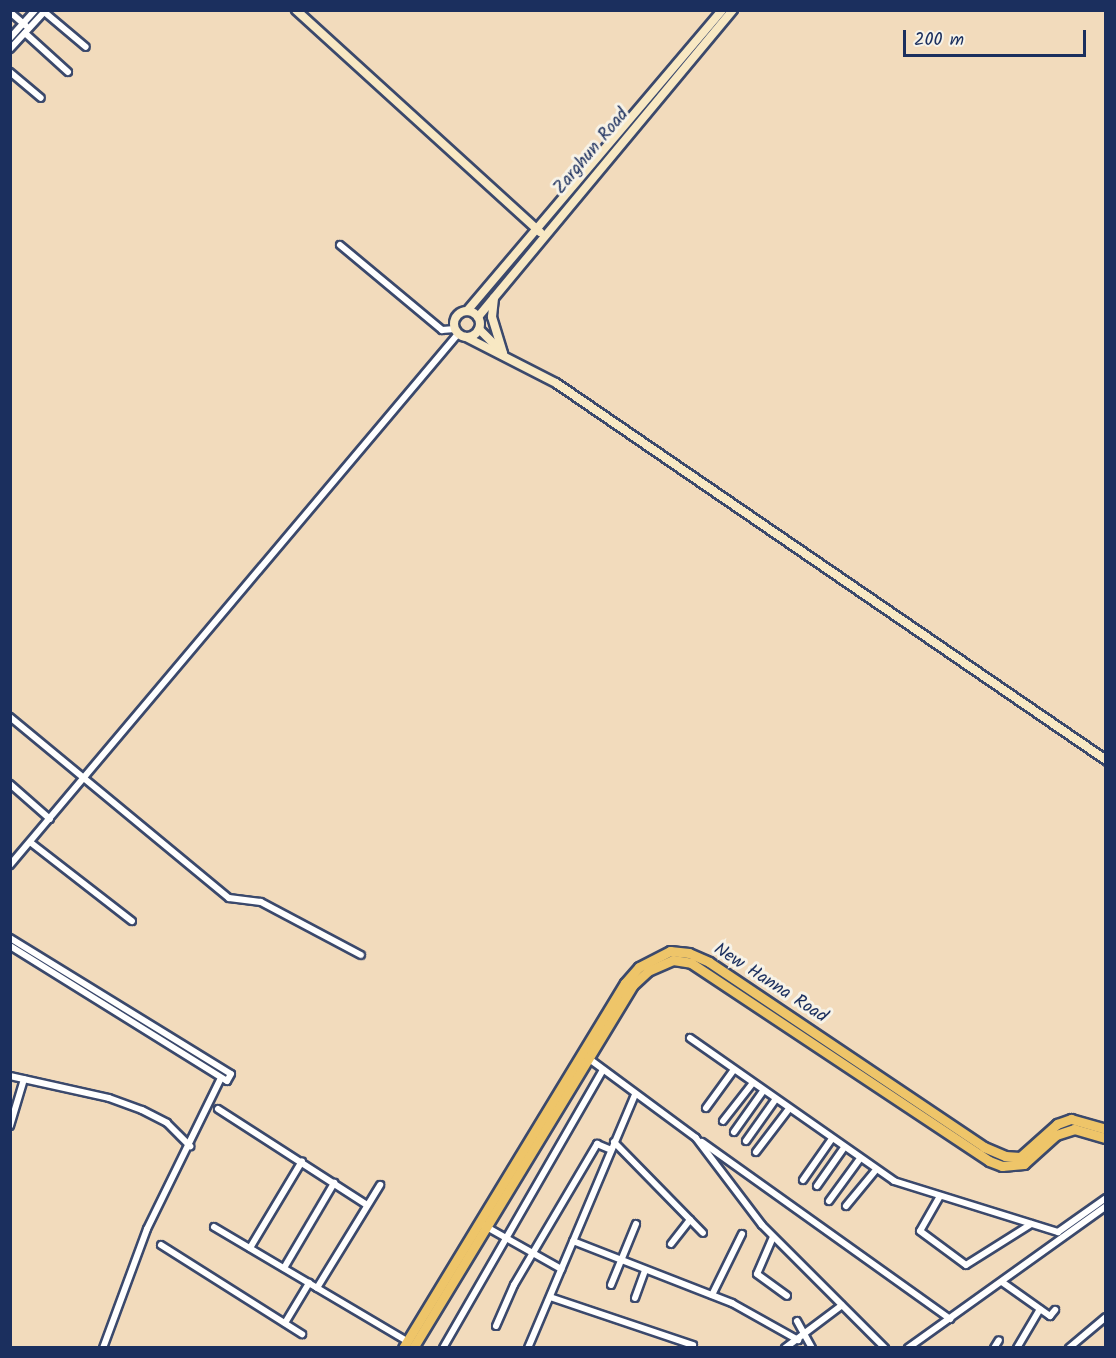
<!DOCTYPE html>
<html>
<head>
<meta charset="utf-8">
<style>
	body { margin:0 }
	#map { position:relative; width:1116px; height:1358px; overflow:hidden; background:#f2dbbc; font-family:Kalam,sans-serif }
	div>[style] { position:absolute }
	.roads { filter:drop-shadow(2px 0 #3b496c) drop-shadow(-2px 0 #3b496c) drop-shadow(0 2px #3b496c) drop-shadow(0 -2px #3b496c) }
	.street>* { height:6px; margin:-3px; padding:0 3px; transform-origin:3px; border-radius:3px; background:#fff }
	.secondary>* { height:8px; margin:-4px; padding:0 4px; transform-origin:4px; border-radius:4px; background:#f8e8c3 }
	.secondary>.ring { margin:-4px; padding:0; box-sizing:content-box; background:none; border:8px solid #f8e8c3; border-radius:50% }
	.primary>* { height:9px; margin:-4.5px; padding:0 4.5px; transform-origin:4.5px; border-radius:4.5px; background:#eec569 }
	span { translate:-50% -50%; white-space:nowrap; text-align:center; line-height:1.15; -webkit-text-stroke:6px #f7f3e8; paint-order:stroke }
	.street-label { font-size:18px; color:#1b2f5e }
	.frame { position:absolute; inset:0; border:12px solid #1b2f5e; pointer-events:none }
	.scale { position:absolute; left:903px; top:30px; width:183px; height:27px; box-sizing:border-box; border:3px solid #1b2f5e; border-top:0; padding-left:8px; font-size:18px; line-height:21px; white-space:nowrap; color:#1b2f5e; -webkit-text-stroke:4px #f7f3e8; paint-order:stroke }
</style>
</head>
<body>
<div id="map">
	<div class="roads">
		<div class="street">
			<i style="left:42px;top:10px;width:57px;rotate:40.1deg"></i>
			<i style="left:10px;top:12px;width:21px;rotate:41deg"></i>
			<i style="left:25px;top:33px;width:58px;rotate:42.2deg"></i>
			<i style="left:10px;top:38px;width:38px;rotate:-48deg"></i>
			<i style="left:10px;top:49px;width:52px;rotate:-47.4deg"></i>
			<i style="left:10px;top:72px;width:40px;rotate:40deg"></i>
			<i style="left:340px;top:245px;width:133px;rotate:39.8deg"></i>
			<i style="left:442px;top:330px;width:13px;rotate:-4deg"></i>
			<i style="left:10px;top:717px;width:284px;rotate:39.6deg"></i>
			<i style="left:229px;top:898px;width:32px;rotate:7deg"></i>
			<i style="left:261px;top:902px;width:113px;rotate:27.9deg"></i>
			<i style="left:10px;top:784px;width:53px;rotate:41.2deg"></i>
			<i style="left:30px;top:842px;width:129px;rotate:37.8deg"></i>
			<i style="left:10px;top:865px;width:695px;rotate:-49.85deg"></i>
			<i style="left:10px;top:938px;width:259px;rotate:31.6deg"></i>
			<i style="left:231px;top:1074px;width:8px;rotate:120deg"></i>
			<i style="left:227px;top:1081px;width:256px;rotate:-148.1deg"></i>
			<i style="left:690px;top:1038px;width:249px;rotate:35deg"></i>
			<i style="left:894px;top:1181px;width:172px;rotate:17.3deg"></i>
			<i style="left:1058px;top:1232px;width:59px;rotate:-35.3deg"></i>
			<i style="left:588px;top:1058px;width:134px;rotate:36.5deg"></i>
			<i style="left:696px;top:1138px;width:109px;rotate:52.8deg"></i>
			<i style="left:762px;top:1225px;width:174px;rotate:45deg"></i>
			<i style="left:10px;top:1076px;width:101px;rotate:12.5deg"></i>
			<i style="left:109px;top:1098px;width:35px;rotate:20deg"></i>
			<i style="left:142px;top:1110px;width:28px;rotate:27deg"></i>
			<i style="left:167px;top:1123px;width:33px;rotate:45deg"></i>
			<i style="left:706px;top:1108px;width:46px;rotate:-53.9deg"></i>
			<i style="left:218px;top:1109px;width:177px;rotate:32.8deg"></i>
			<i style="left:723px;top:1121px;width:47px;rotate:-51.9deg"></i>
			<i style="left:10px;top:1126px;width:49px;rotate:-73.4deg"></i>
			<i style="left:734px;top:1132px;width:50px;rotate:-54.7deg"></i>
			<i style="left:746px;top:1141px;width:50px;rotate:-54.7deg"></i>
			<i style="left:614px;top:1142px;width:127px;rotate:45.6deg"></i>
			<i style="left:702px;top:1142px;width:305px;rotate:35.5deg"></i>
			<i style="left:756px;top:1152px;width:53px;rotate:-52.7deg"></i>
			<i style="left:803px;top:1180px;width:49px;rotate:-55deg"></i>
			<i style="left:817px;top:1186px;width:45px;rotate:-54.9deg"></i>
			<i style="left:940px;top:1196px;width:40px;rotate:119.7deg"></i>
			<i style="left:920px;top:1231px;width:57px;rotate:36.5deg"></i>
			<i style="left:966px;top:1265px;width:77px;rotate:-32.2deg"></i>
			<i style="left:829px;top:1201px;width:51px;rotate:-53.8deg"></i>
			<i style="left:846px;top:1206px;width:45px;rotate:-50.4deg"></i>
			<i style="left:483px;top:1225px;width:90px;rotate:29.4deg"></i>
			<i style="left:214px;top:1227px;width:224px;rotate:30.6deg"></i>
			<i style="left:773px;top:1237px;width:40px;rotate:113.4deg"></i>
			<i style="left:757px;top:1274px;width:37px;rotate:36deg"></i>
			<i style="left:573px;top:1241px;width:171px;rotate:21.3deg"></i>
			<i style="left:732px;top:1303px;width:76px;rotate:29.3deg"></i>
			<i style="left:671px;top:1244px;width:31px;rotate:-52deg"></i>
			<i style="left:161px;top:1245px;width:167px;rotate:32.3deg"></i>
			<i style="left:250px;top:1248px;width:101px;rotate:-59.1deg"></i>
			<i style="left:284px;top:1268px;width:99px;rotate:-59.5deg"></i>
			<i style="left:1002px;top:1282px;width:59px;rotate:35.3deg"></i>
			<i style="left:1050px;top:1316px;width:8px;rotate:-50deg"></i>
			<i style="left:611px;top:1285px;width:66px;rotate:-67.7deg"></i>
			<i style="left:317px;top:1288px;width:121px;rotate:-58.5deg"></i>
			<i style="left:712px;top:1295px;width:68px;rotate:-63.8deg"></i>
			<i style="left:550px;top:1297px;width:151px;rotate:18.6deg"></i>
			<i style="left:635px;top:1298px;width:30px;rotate:-70deg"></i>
			<i style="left:797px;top:1321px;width:31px;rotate:61deg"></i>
			<i style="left:285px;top:1323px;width:47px;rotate:-59deg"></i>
			<i style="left:496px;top:1326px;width:45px;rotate:-66.3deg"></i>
			<i style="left:514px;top:1285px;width:164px;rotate:-59.5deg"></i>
			<i style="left:597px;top:1144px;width:15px;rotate:23deg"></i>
			<i style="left:103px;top:1348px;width:127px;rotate:-69.7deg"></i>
			<i style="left:147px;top:1229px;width:168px;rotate:-63.9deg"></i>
			<i style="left:443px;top:1348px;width:321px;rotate:-60.1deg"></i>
			<i style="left:528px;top:1348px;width:275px;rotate:-67.1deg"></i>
			<i style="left:785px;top:1348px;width:71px;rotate:-37deg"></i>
			<i style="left:908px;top:1348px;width:244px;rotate:-35.6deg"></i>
			<i style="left:994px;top:1348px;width:9px;rotate:-58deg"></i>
			<i style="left:1017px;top:1348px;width:45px;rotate:-59.5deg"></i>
			<i style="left:1069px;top:1348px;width:48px;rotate:-40deg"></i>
		</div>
		<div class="secondary">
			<i style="left:296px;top:10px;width:330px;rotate:42.3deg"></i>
			<i style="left:494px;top:298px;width:19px;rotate:96deg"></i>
			<i style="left:492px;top:317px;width:38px;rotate:73deg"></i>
			<i style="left:467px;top:311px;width:394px;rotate:-49.7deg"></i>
			<i class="ring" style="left:454px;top:311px;width:18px;height:18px"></i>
			<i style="left:478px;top:317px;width:399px;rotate:-50.3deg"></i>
			<i style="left:479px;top:329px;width:33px;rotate:45deg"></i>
			<i style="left:466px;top:337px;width:101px;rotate:27.1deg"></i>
			<i style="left:556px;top:383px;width:667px;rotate:34.43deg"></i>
		</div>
		<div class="primary">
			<i style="left:403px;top:1348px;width:427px;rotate:-58.7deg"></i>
			<i style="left:625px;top:983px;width:21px;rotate:-49deg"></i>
			<i style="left:639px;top:967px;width:35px;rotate:-27deg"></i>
			<i style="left:670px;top:951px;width:19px;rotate:6deg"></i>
			<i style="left:689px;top:953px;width:22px;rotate:24deg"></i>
			<i style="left:709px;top:962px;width:331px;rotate:33.9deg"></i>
			<i style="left:984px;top:1147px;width:23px;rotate:23deg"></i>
			<i style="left:1005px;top:1156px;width:15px;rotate:4deg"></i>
			<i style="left:1020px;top:1157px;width:50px;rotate:-41.7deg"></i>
			<i style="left:1057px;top:1124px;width:15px;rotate:-20deg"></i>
			<i style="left:1071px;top:1119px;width:36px;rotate:16deg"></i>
			<i style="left:413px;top:1348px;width:424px;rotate:-58.8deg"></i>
			<i style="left:633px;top:985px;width:21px;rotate:-43deg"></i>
			<i style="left:648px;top:971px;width:27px;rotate:-24deg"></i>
			<i style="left:673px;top:960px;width:18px;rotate:9deg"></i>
			<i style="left:691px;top:963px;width:358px;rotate:33.6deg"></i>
			<i style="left:989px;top:1161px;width:14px;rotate:21deg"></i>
			<i style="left:1002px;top:1166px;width:22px;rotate:-5deg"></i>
			<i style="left:1024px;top:1164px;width:43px;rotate:-42.2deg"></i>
			<i style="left:1056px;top:1135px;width:19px;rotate:-18deg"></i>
			<i style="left:1074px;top:1129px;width:33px;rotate:16deg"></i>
		</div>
	</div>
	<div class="street-label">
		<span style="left:592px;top:152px;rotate:-50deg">Zarghun Road</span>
		<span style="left:770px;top:984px;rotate:33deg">New Hanna Road</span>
	</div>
	<div class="frame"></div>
	<div class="scale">200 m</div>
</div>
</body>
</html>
